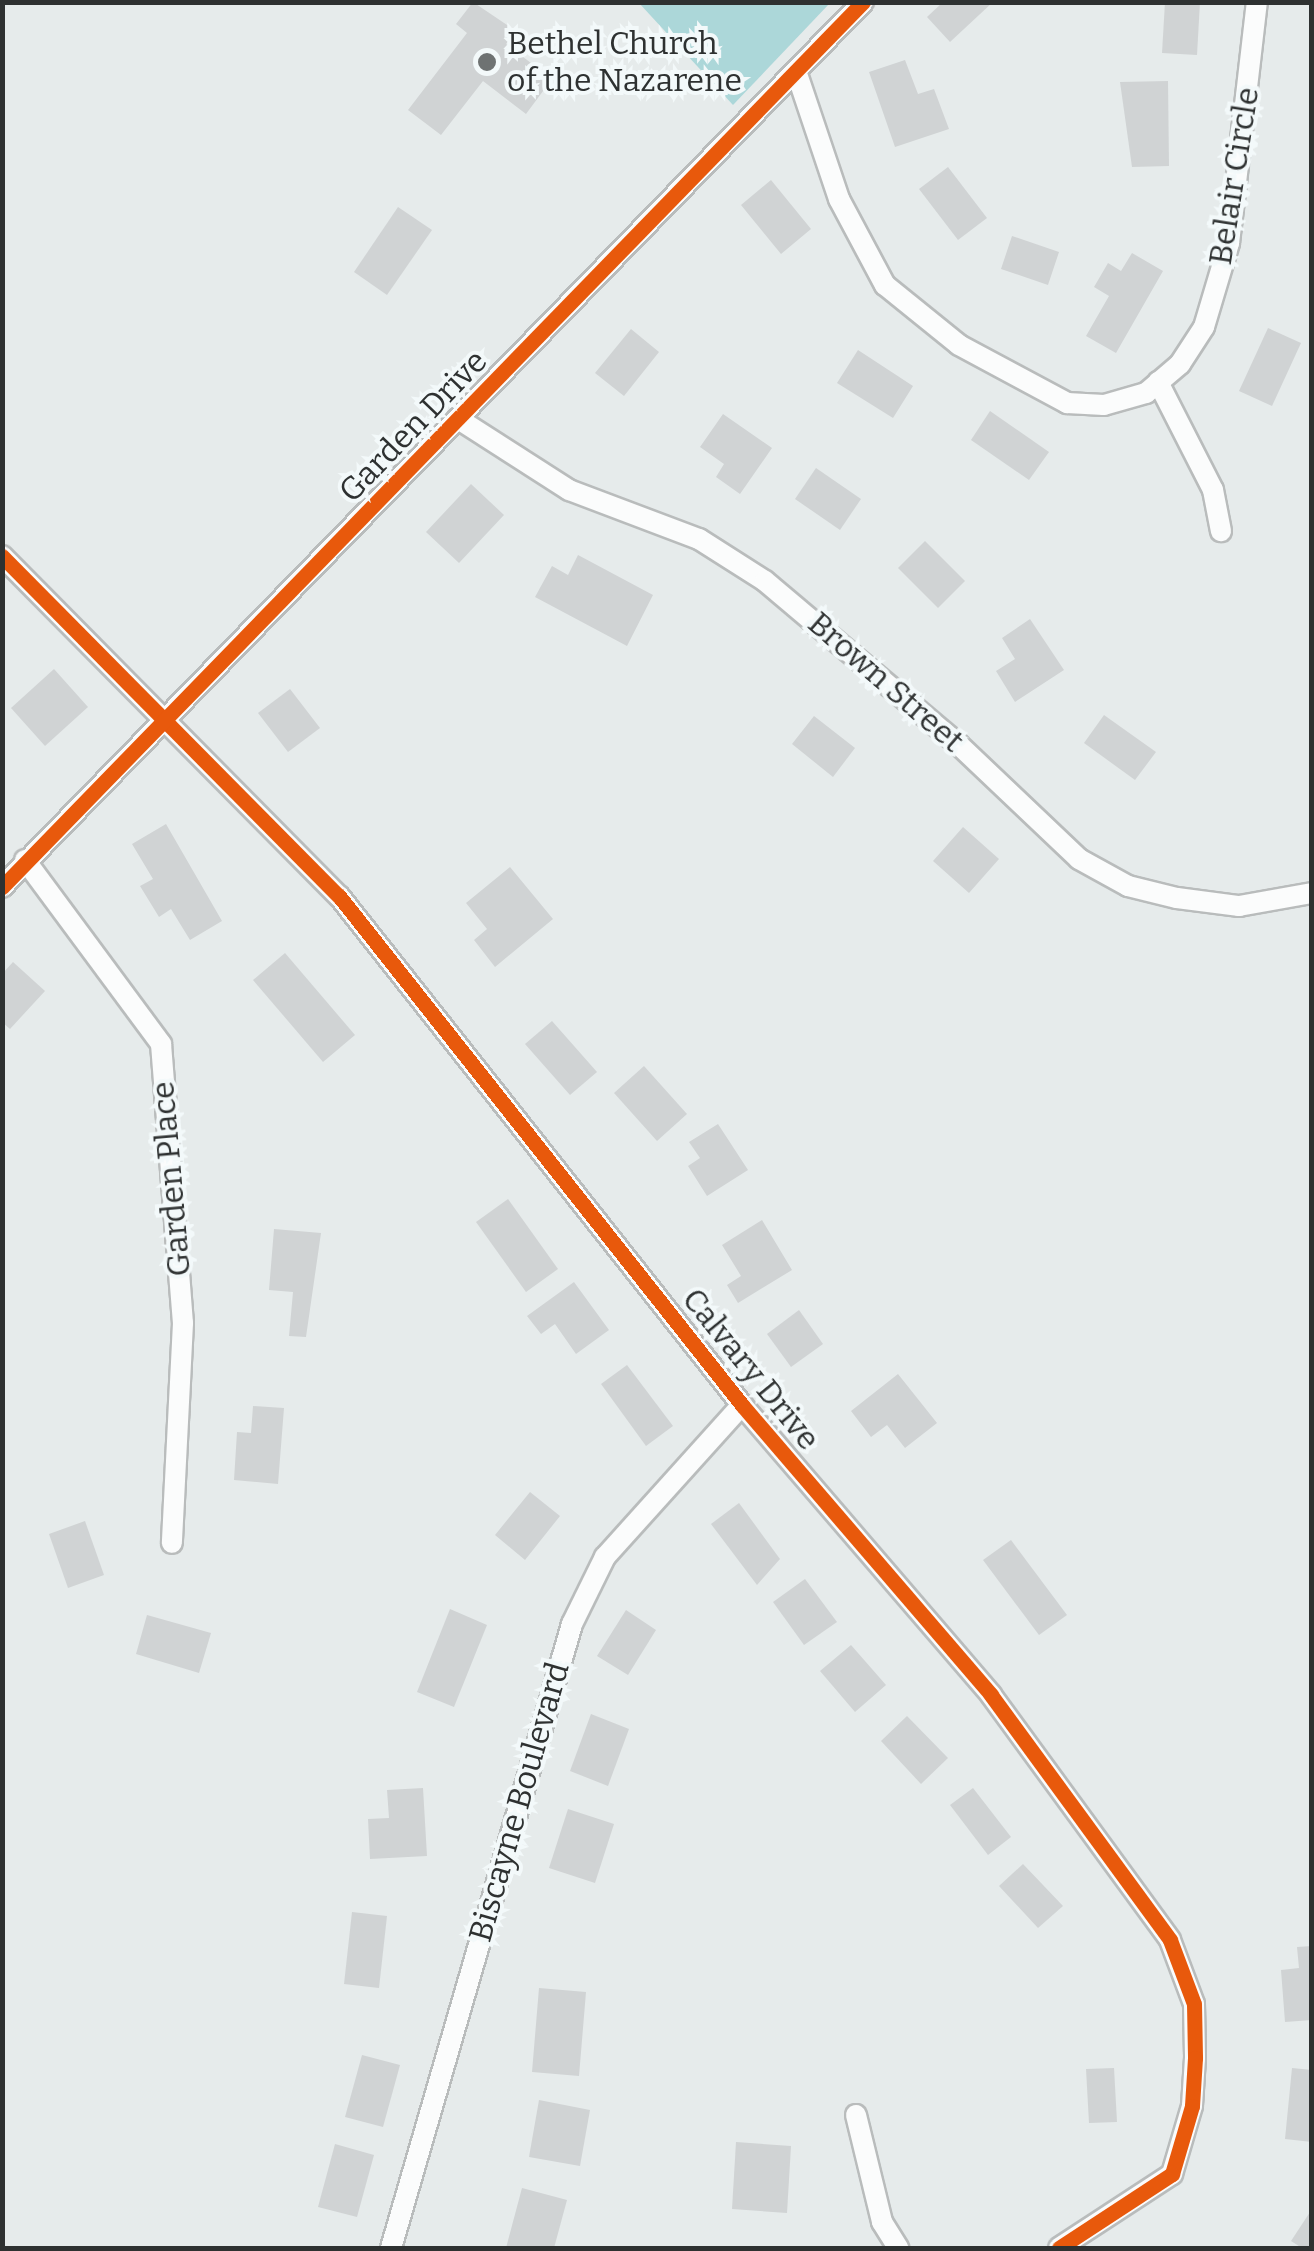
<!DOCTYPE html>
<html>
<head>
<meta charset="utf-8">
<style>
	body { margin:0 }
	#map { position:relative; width:1314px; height:2251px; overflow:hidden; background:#e6ebeb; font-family:Bitter,serif }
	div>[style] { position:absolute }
	.green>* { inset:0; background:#acd7d9 }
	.building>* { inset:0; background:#d0d3d4 }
	.roads { filter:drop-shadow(2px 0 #b9bcbc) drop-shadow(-2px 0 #b9bcbc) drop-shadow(0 2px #b9bcbc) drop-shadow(0 -2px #b9bcbc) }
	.street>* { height:20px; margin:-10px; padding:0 10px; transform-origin:10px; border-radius:10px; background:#fbfcfc }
	.cycleway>* { height:15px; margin:-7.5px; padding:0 7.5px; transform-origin:7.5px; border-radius:7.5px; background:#e8590c }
	.dots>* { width:28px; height:28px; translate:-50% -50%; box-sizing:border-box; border:5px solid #f3f9fa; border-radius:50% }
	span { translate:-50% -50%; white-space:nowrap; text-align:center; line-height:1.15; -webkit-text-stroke:8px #f3f9fa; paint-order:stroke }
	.poi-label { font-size:32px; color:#2e3131 }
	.left { translate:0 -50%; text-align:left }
	.street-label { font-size:32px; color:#2e3131 }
	.frame { position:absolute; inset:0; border:5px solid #2e3131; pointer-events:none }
</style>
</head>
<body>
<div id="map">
	<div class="green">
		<i style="clip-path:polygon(639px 3px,830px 3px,733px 105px)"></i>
	</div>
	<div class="building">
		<i style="clip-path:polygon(473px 2px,516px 31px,506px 44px,552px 79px,526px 114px,483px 81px,441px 135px,408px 110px,467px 33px,456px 24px)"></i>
		<i style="clip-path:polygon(943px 2px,993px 2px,950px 42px,927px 17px)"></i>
		<i style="clip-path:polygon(1165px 2px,1200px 2px,1197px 55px,1162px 53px)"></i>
		<i style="clip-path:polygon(905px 60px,918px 94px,934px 89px,949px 129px,895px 147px,869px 72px)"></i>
		<i style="clip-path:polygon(1168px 81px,1169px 166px,1132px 167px,1120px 82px)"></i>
		<i style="clip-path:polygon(948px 167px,987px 218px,958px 240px,919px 189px)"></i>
		<i style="clip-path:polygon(771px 180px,811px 229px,781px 254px,741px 205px)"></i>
		<i style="clip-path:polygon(398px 207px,432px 230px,387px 295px,354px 272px)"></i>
		<i style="clip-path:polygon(1012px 236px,1059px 252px,1048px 285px,1001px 269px)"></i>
		<i style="clip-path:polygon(1132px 253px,1163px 271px,1116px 353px,1086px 336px,1109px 296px,1094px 287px,1108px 263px,1121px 271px)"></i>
		<i style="clip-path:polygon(1268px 328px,1301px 343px,1272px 406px,1239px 391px)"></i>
		<i style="clip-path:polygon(631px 329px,659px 352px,624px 396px,595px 373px)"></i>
		<i style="clip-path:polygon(858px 350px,913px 386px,893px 418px,837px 383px)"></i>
		<i style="clip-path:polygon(990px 411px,1049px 452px,1029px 480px,971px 440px)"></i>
		<i style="clip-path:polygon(723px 414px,772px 448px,740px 494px,716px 477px,724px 464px,700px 447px)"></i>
		<i style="clip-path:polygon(816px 468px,861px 499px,840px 530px,795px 499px)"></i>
		<i style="clip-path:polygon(471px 484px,504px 515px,459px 563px,426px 532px)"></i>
		<i style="clip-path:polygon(925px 541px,965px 581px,938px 608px,898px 568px)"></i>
		<i style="clip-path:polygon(578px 555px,653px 595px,627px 646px,535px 597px,552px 566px,568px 575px)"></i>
		<i style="clip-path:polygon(1030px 619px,1064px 670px,1015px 702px,996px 671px,1015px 659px,1002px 638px)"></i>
		<i style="clip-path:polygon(54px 669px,88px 707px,45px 746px,11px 708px)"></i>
		<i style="clip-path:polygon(290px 689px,320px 728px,288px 752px,258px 713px)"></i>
		<i style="clip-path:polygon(1104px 715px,1156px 752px,1135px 780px,1084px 743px)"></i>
		<i style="clip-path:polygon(814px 716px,855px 748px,833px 777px,792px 744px)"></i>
		<i style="clip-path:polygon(166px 824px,222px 921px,190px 940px,171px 909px,159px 917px,140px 886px,153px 879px,132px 844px)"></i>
		<i style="clip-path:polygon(963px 827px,999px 859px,969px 893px,933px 861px)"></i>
		<i style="clip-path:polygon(510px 867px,553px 919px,495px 967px,474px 940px,487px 929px,466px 903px)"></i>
		<i style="clip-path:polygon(285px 953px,355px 1035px,323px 1062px,253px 980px)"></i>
		<i style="clip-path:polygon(13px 962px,45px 991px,10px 1029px,2px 1022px,2px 974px)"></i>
		<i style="clip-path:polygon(552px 1021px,597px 1072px,570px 1095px,525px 1044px)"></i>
		<i style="clip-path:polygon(644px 1066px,687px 1114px,657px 1141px,614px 1093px)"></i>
		<i style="clip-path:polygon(718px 1124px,748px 1170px,707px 1196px,688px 1166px,700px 1158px,689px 1142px)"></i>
		<i style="clip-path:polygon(508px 1199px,558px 1269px,526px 1292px,476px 1222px)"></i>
		<i style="clip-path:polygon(762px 1220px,792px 1270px,738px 1303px,727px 1285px,741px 1276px,722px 1245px)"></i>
		<i style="clip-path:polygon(274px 1229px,321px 1233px,306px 1337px,289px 1336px,293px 1292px,269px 1290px)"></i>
		<i style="clip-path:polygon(574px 1282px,609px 1330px,576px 1354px,555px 1324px,541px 1334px,527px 1316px)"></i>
		<i style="clip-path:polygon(799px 1310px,823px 1344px,791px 1367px,767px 1334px)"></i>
		<i style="clip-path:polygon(627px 1365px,673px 1426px,646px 1446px,601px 1384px)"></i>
		<i style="clip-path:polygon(898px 1374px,937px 1423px,905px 1448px,887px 1425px,871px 1437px,851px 1411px)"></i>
		<i style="clip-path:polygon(253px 1406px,284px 1408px,278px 1484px,234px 1480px,237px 1432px,251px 1433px)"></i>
		<i style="clip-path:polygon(530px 1492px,560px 1516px,525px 1560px,495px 1535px)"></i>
		<i style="clip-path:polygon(739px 1503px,780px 1559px,757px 1585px,711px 1524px)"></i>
		<i style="clip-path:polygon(85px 1521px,104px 1575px,68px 1588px,49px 1534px)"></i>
		<i style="clip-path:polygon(1011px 1540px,1067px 1615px,1039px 1635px,983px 1560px)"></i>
		<i style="clip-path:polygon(805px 1579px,837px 1622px,804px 1645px,773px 1602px)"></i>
		<i style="clip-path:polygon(450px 1609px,487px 1625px,454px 1707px,417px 1692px)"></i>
		<i style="clip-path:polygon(626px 1610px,656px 1630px,628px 1675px,597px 1656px)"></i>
		<i style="clip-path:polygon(147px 1615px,211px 1633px,199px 1673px,136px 1654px)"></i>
		<i style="clip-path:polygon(851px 1645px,886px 1685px,855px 1712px,820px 1671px)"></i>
		<i style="clip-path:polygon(591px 1714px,629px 1729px,608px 1786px,570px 1771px)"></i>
		<i style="clip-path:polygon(907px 1716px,948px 1758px,921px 1784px,881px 1741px)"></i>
		<i style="clip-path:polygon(423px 1788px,427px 1856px,370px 1859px,368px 1819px,389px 1818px,387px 1790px)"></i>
		<i style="clip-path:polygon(973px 1788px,1011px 1837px,988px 1855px,950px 1805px)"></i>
		<i style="clip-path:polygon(568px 1809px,614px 1824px,595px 1883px,549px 1868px)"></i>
		<i style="clip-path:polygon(1023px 1864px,1063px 1906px,1038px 1928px,999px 1886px)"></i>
		<i style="clip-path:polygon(352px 1912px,387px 1916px,379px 1988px,344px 1984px)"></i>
		<i style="clip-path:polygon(1312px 1946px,1312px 2020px,1285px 2022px,1281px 1970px,1299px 1968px,1297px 1947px)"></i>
		<i style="clip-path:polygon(539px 1988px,586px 1992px,579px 2076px,532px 2072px)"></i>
		<i style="clip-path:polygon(362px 2055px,400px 2065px,383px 2127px,345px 2117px)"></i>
		<i style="clip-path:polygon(1114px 2068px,1117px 2122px,1089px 2123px,1086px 2069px)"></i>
		<i style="clip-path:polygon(1292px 2068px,1312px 2070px,1312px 2142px,1285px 2139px)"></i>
		<i style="clip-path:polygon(539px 2100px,590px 2110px,580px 2166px,529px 2157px)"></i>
		<i style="clip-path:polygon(736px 2142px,791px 2146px,787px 2213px,732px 2209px)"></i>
		<i style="clip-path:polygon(335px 2144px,374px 2155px,357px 2217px,318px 2207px)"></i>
		<i style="clip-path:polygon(522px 2188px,567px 2200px,554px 2248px,506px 2248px)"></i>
		<i style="clip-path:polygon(1312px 2209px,1312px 2248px,1302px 2248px,1291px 2241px)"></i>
	</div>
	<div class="roads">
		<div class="street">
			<i style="left:796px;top:71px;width:135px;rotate:71.4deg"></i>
			<i style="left:839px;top:199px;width:98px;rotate:61.9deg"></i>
			<i style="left:885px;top:285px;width:95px;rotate:39deg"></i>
			<i style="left:959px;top:345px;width:123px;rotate:28.2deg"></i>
			<i style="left:1067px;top:403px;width:37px;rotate:3deg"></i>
			<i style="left:1104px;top:405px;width:44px;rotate:-15.9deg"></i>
			<i style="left:1146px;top:393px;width:45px;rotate:-40.5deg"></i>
			<i style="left:1180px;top:364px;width:44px;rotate:-57deg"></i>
			<i style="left:1204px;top:327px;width:88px;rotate:-73.4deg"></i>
			<i style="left:1229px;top:243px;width:243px;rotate:-83.4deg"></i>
			<i style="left:1158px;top:382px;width:121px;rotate:63deg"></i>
			<i style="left:1213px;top:490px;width:42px;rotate:79deg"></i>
			<i style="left:460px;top:420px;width:130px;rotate:32.7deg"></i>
			<i style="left:569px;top:490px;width:139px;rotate:20.7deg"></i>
			<i style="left:699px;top:539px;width:78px;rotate:32.5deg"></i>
			<i style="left:765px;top:581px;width:253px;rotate:40.2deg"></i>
			<i style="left:958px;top:744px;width:167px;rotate:43.5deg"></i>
			<i style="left:1079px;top:859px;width:56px;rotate:28.9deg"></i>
			<i style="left:1128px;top:886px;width:50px;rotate:13.8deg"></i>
			<i style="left:1177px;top:898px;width:63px;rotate:7.4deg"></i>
			<i style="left:1239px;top:906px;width:74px;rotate:-10.1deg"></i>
			<i style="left:2px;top:556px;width:479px;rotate:45.3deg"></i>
			<i style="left:339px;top:896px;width:649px;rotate:51.63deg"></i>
			<i style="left:742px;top:1405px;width:382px;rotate:49.3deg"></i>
			<i style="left:991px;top:1695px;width:303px;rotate:53.8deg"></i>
			<i style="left:1170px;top:1940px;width:68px;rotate:69.4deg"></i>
			<i style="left:1194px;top:2004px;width:54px;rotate:88.9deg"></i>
			<i style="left:1195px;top:2058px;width:48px;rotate:93.6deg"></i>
			<i style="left:1192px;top:2106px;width:71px;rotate:106.4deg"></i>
			<i style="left:1172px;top:2174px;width:135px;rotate:146.8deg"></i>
			<i style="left:25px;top:860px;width:229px;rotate:53.5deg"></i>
			<i style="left:161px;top:1044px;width:280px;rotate:85.5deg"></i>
			<i style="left:183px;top:1323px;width:220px;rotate:92.9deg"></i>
			<i style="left:2px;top:887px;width:1235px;rotate:-45.79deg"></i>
			<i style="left:856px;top:2115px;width:110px;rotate:76.3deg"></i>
			<i style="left:882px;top:2222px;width:31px;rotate:58deg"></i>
			<i style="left:391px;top:2248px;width:650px;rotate:-73.82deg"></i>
			<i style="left:572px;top:1624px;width:75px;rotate:-63.8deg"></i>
			<i style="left:605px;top:1557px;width:205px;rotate:-48deg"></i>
		</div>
	</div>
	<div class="cycleway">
		<i style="left:2px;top:556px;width:479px;rotate:45.3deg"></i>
		<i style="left:339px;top:896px;width:649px;rotate:51.63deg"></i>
		<i style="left:742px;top:1405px;width:382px;rotate:49.3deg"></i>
		<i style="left:991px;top:1695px;width:303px;rotate:53.8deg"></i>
		<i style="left:1170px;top:1940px;width:68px;rotate:69.4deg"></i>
		<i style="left:1194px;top:2004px;width:54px;rotate:88.9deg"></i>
		<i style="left:1195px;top:2058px;width:48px;rotate:93.6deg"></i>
		<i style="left:1192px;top:2106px;width:71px;rotate:106.4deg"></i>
		<i style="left:1172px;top:2174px;width:135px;rotate:146.8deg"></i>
		<i style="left:2px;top:887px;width:1235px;rotate:-45.79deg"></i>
	</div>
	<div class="dots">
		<i style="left:487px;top:62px;background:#6e7272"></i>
	</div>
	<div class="poi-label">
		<span class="left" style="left:507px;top:62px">Bethel Church<br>of the Nazarene</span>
	</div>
	<div class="street-label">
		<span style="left:1234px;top:176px;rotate:-81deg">Belair Circle</span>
		<span style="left:413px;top:426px;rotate:-46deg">Garden Drive</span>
		<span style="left:886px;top:682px;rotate:41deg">Brown Street</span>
		<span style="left:171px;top:1179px;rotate:-95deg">Garden Place</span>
		<span style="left:751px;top:1369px;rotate:51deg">Calvary Drive</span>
		<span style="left:519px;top:1802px;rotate:-74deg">Biscayne Boulevard</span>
	</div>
	<div class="frame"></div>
</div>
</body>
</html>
